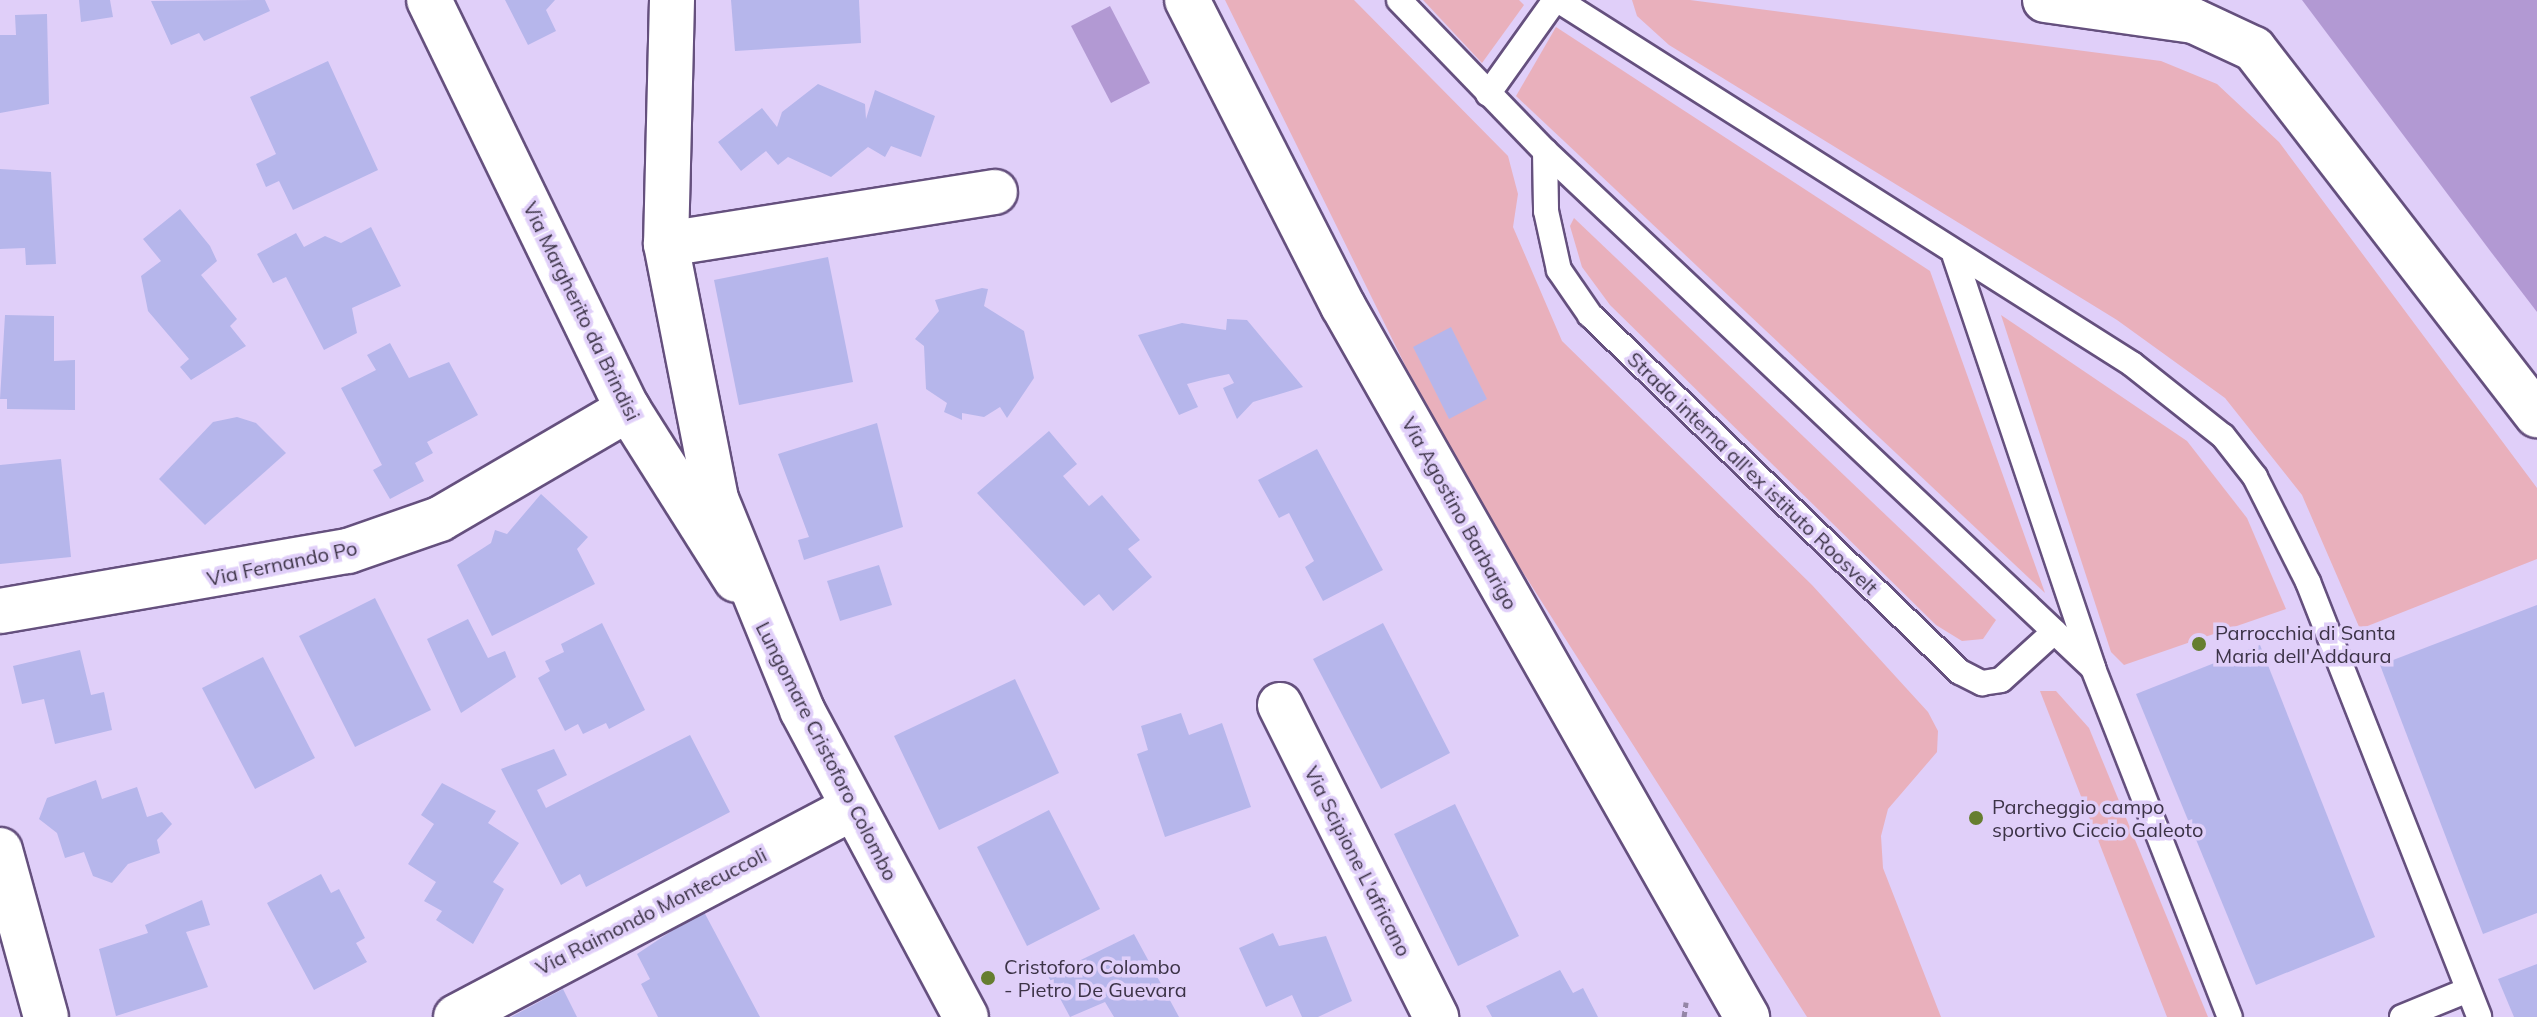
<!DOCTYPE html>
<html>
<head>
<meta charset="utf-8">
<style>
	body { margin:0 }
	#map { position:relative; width:2537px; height:1017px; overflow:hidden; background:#e0cff9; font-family:Mulish,sans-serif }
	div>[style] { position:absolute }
	.green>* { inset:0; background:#e9b0bc }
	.water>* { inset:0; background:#b299d3 }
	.building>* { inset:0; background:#b6b6eb }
	.path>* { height:5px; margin-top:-2.5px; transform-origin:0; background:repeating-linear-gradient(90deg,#9486a6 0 6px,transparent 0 10px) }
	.roads { filter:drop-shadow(2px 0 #65507e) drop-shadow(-2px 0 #65507e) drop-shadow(0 2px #65507e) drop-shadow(0 -2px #65507e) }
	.lane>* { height:24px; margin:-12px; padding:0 12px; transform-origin:12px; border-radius:12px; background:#fff }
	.street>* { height:44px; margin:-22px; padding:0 22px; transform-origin:22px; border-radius:22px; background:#fff }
	.secondary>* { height:44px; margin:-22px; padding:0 22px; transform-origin:22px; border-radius:22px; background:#fff }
	.dots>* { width:22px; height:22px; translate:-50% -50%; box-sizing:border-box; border:4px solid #e0cff9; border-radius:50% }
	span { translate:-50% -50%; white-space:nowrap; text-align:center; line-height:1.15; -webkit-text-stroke:7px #e0cff9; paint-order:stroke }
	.street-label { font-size:20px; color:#3c3347 }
	.poi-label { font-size:20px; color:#3c3347 }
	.left { translate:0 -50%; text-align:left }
</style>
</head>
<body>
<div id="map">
	<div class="green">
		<i style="clip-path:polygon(1225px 0,1354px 0,1508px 156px,1518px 194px,1513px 227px,1562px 341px,1812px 585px,1928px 712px,1938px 731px,1937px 752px,1888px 809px,1881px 836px,1883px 868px,1941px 1017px,1807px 1017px,1499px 535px,1406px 367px)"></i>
		<i style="clip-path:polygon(1423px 0,1519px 0,1524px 5px,1482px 63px)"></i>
		<i style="clip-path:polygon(1632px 0,1690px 0,2161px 61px,2217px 84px,2279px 142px,2537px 488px,2537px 559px,2360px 629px,2302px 495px,2225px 398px,2117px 320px,1669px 45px,1637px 16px)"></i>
		<i style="clip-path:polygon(1556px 27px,1930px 271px,2045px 593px,1516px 96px)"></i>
		<i style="clip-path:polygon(1574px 218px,1996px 620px,1983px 639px,1962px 641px,1936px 625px,1610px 305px,1582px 267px,1570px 226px)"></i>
		<i style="clip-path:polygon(2001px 315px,2187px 441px,2247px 518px,2286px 609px,2124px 665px,2111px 652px)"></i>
		<i style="clip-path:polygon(2040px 691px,2056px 691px,2089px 728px,2208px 1017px,2167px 1017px)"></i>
	</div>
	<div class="water">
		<i style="clip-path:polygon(2302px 0,2537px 0,2537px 312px,2491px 252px)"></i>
		<i style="clip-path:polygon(1110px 6px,1150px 83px,1111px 103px,1071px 26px)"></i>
	</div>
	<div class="building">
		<i style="clip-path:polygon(79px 0,110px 0,113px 17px,81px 22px)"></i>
		<i style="clip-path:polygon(265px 0,270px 11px,204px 41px,199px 33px,171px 45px,151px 1px)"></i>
		<i style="clip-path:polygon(505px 0,555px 0,546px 10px,556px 31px,528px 45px)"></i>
		<i style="clip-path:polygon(731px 0,859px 0,861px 43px,735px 51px)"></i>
		<i style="clip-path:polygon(47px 14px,49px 104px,0 113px,0 35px,16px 35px,15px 15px)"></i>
		<i style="clip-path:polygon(328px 61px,378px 170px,293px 210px,279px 181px,266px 187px,256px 164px,276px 154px,250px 97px)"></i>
		<i style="clip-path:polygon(818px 84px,865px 104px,866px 119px,875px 90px,935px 116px,921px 157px,891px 146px,885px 157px,868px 147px,831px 177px,788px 157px,778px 165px,766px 151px,741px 171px,718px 142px,762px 108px,777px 127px,782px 112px)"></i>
		<i style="clip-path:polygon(0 169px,51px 172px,56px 264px,26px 265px,25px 248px,0 249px)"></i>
		<i style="clip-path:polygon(180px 209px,210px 246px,217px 261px,201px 275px,237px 319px,230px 326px,246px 346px,191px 380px,180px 367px,189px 359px,148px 311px,141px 276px,161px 261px,143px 239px)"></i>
		<i style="clip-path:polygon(371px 227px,401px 286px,352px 308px,357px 333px,324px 350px,286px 277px,273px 283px,257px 254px,296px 233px,304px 247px,325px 236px,341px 243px)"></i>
		<i style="clip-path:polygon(828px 257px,853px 382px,739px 405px,714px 280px)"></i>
		<i style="clip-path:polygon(982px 288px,988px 289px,984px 306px,1024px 331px,1034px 378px,1007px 418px,1000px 407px,984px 417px,962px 413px,962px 420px,944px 412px,947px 403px,926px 389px,924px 346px,915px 339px,939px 311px,935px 300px)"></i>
		<i style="clip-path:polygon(5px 315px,54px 316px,54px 361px,75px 360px,75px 410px,7px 409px,7px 399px,0 399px)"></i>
		<i style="clip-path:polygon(1227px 319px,1247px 320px,1303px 387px,1253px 402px,1237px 419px,1223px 388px,1234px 383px,1229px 374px,1210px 378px,1187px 384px,1198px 407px,1179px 415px,1138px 335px,1182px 323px,1226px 330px)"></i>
		<i style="clip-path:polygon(1451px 327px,1487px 399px,1449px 419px,1413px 347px)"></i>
		<i style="clip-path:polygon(390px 343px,409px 378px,449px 362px,478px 415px,427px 442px,433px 453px,415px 463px,424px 481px,390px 499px,373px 470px,382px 465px,341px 388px,376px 370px,367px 355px)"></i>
		<i style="clip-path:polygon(237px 417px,256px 423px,286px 453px,205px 525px,159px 479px,213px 422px)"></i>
		<i style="clip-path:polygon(877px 423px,903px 527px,804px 560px,798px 540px,809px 537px,778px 454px)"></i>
		<i style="clip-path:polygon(1049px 431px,1077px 464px,1063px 476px,1089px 506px,1102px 495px,1140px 540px,1128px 549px,1152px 577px,1113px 611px,1099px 594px,1084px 606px,977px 493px)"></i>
		<i style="clip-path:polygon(1317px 449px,1383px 570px,1323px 601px,1305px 567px,1314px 561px,1289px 513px,1279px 518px,1258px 480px)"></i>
		<i style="clip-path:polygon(61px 459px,71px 557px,0 564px,0 465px)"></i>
		<i style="clip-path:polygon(541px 494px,588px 537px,577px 549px,595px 584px,492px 636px,457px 565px,491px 543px,495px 530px,507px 534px)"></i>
		<i style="clip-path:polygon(879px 565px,892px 605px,840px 621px,827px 581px)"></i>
		<i style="clip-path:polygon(375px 598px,431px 710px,355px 747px,299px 636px)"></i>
		<i style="clip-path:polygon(2537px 605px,2537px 913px,2483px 934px,2380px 665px)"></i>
		<i style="clip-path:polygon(468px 619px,488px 658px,505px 651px,516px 677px,461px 713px,427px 639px)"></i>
		<i style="clip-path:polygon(602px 623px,645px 710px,609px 729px,606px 723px,583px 734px,578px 724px,565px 731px,538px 678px,550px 671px,545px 661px,564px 652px,561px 644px)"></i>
		<i style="clip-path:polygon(1383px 623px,1450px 753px,1381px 789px,1313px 659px)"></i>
		<i style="clip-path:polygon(2260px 645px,2375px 937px,2256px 985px,2136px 694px)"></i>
		<i style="clip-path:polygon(80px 650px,91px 695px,104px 692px,112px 730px,55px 744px,44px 699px,22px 704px,13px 666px)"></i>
		<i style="clip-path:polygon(263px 657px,315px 758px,255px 789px,202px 688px)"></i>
		<i style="clip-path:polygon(1015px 679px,1059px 773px,939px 830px,894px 736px)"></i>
		<i style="clip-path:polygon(1181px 713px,1189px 735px,1222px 723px,1251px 807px,1165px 837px,1137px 754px,1148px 750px,1141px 726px)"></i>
		<i style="clip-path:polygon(690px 735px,730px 812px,586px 887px,580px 874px,561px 885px,501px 769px,554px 749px,567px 775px,537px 790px,546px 808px)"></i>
		<i style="clip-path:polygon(96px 780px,102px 799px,137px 787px,147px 817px,162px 812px,172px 824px,157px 840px,160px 853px,128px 864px,112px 883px,93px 876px,84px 852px,65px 858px,57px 833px,39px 819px,47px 798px)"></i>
		<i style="clip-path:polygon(442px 783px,496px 811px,488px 823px,519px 843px,493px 882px,504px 889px,473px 944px,436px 920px,442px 911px,424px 901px,436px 882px,408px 864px,434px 824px,421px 815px)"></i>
		<i style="clip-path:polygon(1455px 804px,1519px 936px,1458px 966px,1394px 834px)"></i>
		<i style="clip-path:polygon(1049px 810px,1100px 909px,1027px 946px,977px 847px)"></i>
		<i style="clip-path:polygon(321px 874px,331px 893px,339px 889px,365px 938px,356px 943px,367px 962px,314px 990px,267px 903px)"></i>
		<i style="clip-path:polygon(202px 900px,210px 925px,186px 932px,208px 987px,116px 1016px,99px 949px,148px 933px,145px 925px)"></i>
		<i style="clip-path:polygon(703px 910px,760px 1017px,658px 1017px,641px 984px,650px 979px,637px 954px)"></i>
		<i style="clip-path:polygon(1273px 933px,1279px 946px,1326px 936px,1352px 1001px,1318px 1017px,1302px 1017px,1292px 995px,1266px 1007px,1239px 948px)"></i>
		<i style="clip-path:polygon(1134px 934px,1179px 1017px,1114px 1017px,1105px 1002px,1070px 1017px,1048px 976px)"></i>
		<i style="clip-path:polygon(2537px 964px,2537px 1017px,2514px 1017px,2498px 979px)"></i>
		<i style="clip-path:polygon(1560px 970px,1573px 993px,1583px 988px,1598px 1017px,1492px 1017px,1486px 1006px)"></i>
		<i style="clip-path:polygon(563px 989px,577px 1017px,511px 1017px)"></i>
	</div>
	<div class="path">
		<i style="left:1684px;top:1017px;width:15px;rotate:-82deg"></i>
	</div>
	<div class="roads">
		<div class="lane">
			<i style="left:1399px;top:0;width:210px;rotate:46deg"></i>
			<i style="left:1545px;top:151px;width:753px;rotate:43.33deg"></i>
			<i style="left:1558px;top:0;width:680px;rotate:32.38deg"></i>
			<i style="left:2132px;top:364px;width:116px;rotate:38.4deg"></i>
			<i style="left:2223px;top:436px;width:52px;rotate:52deg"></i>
			<i style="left:2255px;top:477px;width:118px;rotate:63.2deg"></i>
			<i style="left:2308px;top:582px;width:467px;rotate:68.5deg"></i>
			<i style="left:1488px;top:94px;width:115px;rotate:-54.5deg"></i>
			<i style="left:1545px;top:151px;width:60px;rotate:89deg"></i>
			<i style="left:1546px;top:211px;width:60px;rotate:77.6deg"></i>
			<i style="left:1559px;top:270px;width:55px;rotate:55.4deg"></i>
			<i style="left:1590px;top:315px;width:514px;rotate:43.98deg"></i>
			<i style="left:1960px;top:672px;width:25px;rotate:27deg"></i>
			<i style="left:1982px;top:683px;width:19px;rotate:-9deg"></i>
			<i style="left:2001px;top:680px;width:72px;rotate:-42.2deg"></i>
			<i style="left:1955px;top:257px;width:434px;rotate:71.4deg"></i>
			<i style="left:2093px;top:668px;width:375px;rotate:68.6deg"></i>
			<i style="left:2402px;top:1017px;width:71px;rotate:-22.2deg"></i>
		</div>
		<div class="street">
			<i style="left:429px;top:0;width:455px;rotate:64.1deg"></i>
			<i style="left:628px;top:409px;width:202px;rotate:57.7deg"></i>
			<i style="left:1187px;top:0;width:343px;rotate:63deg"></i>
			<i style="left:1343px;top:306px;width:818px;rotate:60.39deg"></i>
			<i style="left:2045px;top:0;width:150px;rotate:8deg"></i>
			<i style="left:2194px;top:21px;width:66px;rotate:25deg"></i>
			<i style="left:2254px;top:49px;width:463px;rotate:52.3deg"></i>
			<i style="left:666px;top:244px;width:333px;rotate:-9deg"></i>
			<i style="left:0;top:611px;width:353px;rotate:-9.8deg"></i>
			<i style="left:348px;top:551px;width:97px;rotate:-19.2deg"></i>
			<i style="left:440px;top:519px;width:218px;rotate:-30.3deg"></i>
			<i style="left:1280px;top:705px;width:349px;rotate:63.4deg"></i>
			<i style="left:0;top:850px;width:173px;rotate:74.6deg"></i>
			<i style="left:456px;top:1017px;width:448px;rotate:-27.8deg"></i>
		</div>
		<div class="secondary">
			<i style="left:672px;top:0;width:244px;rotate:91.4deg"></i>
			<i style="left:666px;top:244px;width:260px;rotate:78.9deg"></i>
			<i style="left:716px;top:499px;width:228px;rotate:67.8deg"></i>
			<i style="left:802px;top:710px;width:348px;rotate:61.9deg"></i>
		</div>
	</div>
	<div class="dots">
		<i style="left:2199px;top:644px;background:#667e30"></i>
		<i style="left:1976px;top:818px;background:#667e30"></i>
		<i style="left:988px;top:978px;background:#667e30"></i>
	</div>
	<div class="street-label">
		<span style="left:582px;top:311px;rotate:64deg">Via Margherito da Brindisi</span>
		<span style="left:1753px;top:473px;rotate:44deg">Strada interna all'ex istituto Roosvelt</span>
		<span style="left:1460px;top:513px;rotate:61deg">Via Agostino Barbarigo</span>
		<span style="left:282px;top:563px;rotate:-12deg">Via Fernando Po</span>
		<span style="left:827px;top:751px;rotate:63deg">Lungomare Cristoforo Colombo</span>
		<span style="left:1358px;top:861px;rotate:63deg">Via Scipione L'africano</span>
		<span style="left:651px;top:911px;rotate:-27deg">Via Raimondo Montecuccoli</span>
	</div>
	<div class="poi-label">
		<span class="left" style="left:2215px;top:644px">Parrocchia di Santa<br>Maria dell'Addaura</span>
		<span class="left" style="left:1992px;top:818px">Parcheggio campo<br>sportivo Ciccio Galeoto</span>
		<span class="left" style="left:1004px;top:978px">Cristoforo Colombo<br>- Pietro De Guevara</span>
	</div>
</div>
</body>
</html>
